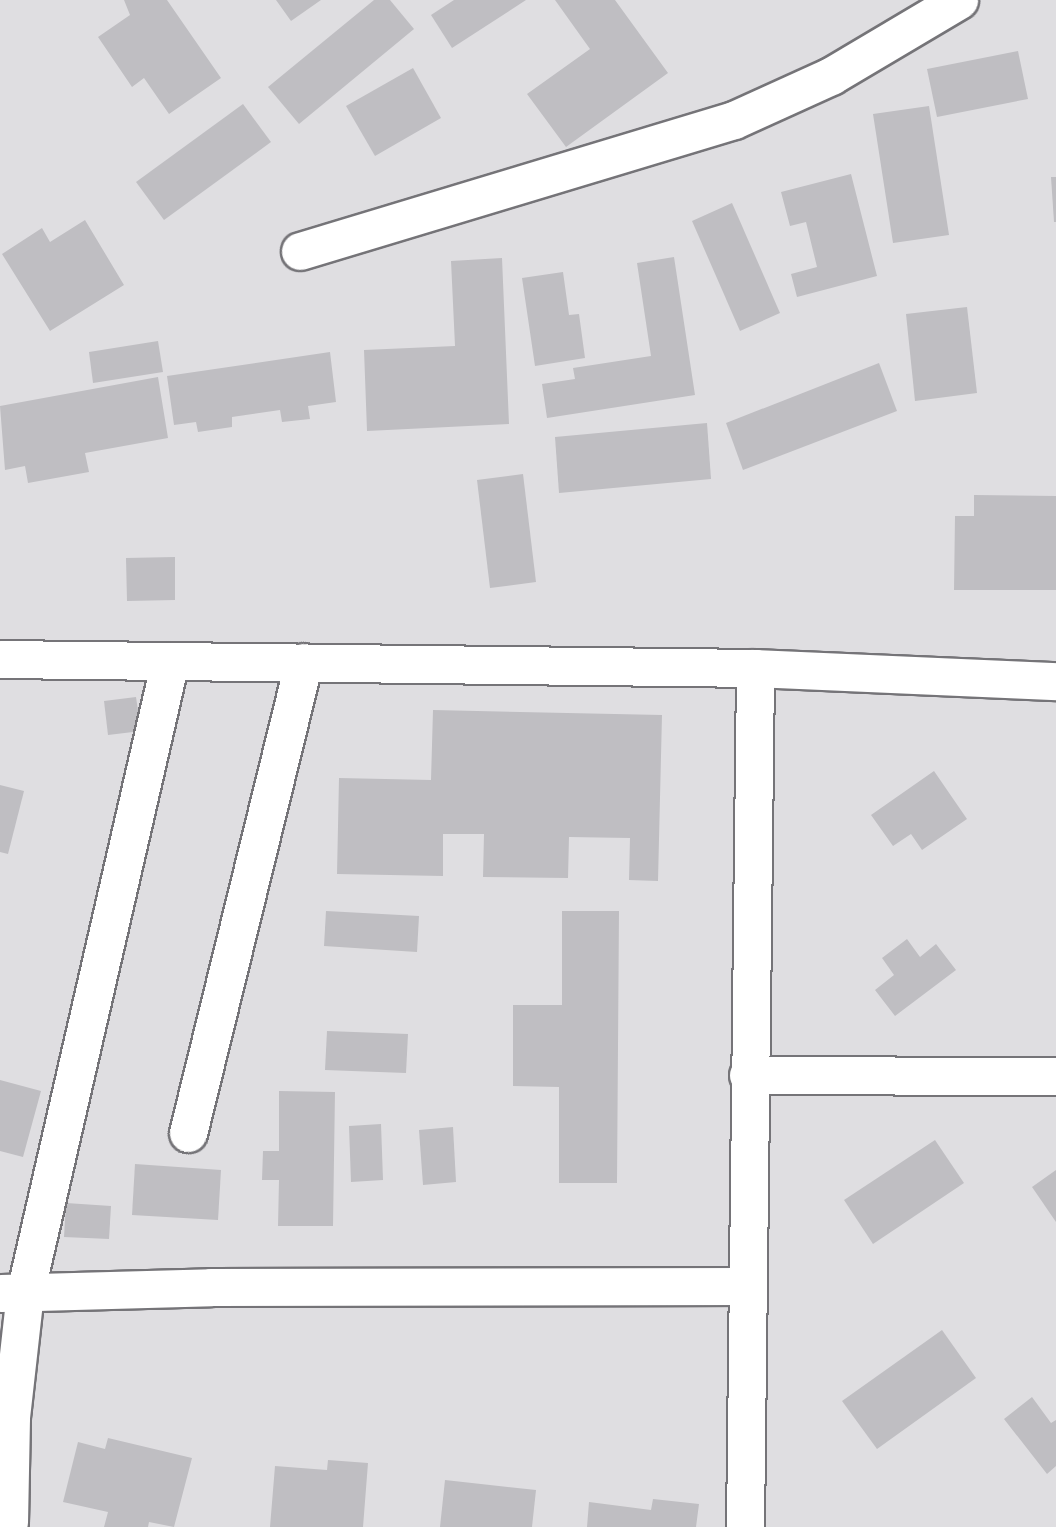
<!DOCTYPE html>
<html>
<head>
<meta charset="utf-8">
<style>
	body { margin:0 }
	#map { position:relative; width:1056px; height:1527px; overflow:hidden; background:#dfdee1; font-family:"Archivo Narrow",sans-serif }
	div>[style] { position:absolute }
	.building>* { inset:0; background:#bfbec2 }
	.roads { filter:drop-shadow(2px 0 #757478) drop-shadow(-2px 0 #757478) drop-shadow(0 2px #757478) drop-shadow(0 -2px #757478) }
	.minor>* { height:37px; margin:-18.5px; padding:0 18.5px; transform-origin:18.5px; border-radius:18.5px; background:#fff }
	span { translate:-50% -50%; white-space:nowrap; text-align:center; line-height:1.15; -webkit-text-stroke:5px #fff; paint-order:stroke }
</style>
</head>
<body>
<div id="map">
	<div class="building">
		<i style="clip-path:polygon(124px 0,167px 0,221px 78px,169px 114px,144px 78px,132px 87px,98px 37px,130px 15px)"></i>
		<i style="clip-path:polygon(276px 0,321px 0,291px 21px)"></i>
		<i style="clip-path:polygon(374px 0,390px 0,414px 29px,299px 124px,268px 87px)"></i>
		<i style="clip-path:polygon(454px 0,526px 0,452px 48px,431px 15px)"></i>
		<i style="clip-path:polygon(555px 0,615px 0,668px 73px,566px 147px,527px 94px,590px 49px)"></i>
		<i style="clip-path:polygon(1018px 51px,1028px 99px,937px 117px,927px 69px)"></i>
		<i style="clip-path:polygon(413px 68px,441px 118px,375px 156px,346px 106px)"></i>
		<i style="clip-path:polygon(243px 104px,271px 142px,164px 220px,136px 182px)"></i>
		<i style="clip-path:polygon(929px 106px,949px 235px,893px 243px,873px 114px)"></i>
		<i style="clip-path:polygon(851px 174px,877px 276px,797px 297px,791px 274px,817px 267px,806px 222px,790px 226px,781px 192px)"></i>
		<i style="clip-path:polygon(1051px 177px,1056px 177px,1056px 222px,1054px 222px)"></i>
		<i style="clip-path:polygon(732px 203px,780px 313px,740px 331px,692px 221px)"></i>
		<i style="clip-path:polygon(85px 220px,124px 285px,50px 331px,2px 254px,42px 228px,50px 242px)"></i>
		<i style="clip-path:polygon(674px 257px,695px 395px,547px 418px,542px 384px,575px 379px,573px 368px,651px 356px,637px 263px)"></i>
		<i style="clip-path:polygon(502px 258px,509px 424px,367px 431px,364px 350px,455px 346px,451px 261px)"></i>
		<i style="clip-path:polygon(563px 272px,569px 315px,579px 314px,585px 358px,535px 366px,522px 278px)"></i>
		<i style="clip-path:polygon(967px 307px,977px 393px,915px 401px,906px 314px)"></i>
		<i style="clip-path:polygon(158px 341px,163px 372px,93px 383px,89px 352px)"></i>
		<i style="clip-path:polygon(330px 352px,336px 402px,308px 406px,310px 419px,282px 422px,280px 410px,232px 417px,232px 427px,198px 432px,196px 422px,174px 425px,167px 376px)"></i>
		<i style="clip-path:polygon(879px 363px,897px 411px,743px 470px,726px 423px)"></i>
		<i style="clip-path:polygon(158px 377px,168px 438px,85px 453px,89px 472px,28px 483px,25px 466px,5px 470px,0 406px)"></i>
		<i style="clip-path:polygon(707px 423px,711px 479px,559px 493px,555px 437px)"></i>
		<i style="clip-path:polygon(523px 474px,536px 582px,490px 588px,477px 480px)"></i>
		<i style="clip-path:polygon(974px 495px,1056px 496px,1056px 590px,954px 590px,955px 516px,974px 516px)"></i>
		<i style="clip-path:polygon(175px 557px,175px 600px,127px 601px,126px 558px)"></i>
		<i style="clip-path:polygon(136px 697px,141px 731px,108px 735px,104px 701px)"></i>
		<i style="clip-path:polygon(433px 710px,662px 715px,658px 881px,629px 880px,630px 838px,569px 837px,568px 878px,483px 877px,484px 834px,443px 834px,443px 876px,337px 874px,339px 778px,431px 780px)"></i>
		<i style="clip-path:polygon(934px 771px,967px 819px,922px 850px,911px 834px,893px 846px,871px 815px)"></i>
		<i style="clip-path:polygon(0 785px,24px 791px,8px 854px,0 852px)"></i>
		<i style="clip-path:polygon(326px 911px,419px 916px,417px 952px,324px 946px)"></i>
		<i style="clip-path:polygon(562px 911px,619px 911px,617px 1183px,559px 1183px,559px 1087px,513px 1086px,513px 1005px,562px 1005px)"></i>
		<i style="clip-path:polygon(907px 939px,920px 957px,936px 944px,956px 970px,895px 1016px,875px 990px,894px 975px,882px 958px)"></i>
		<i style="clip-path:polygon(327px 1031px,408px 1034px,406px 1073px,325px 1070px)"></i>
		<i style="clip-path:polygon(0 1080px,41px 1091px,23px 1157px,0 1151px)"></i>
		<i style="clip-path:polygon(279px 1091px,335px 1092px,333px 1226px,278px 1226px,279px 1180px,262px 1180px,263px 1151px,279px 1151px)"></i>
		<i style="clip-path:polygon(381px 1124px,383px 1180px,351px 1182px,349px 1126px)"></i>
		<i style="clip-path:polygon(453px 1127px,456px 1182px,423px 1185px,419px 1130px)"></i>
		<i style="clip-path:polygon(935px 1140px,964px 1183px,873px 1244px,844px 1200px)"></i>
		<i style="clip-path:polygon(135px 1164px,221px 1170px,218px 1220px,132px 1215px)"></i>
		<i style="clip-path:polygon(1056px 1170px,1056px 1222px,1032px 1187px)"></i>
		<i style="clip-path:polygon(66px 1203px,111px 1206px,109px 1239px,64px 1237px)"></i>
		<i style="clip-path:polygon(942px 1330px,976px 1378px,877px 1449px,842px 1401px)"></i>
		<i style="clip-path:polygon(1032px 1397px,1051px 1423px,1056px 1420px,1056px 1466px,1047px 1474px,1004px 1419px)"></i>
		<i style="clip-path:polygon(108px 1438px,192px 1458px,174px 1527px,149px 1522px,148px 1527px,104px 1527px,108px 1512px,63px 1502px,78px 1442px,105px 1449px)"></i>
		<i style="clip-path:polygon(328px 1460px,368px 1463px,363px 1527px,270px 1527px,275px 1466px,327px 1470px)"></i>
		<i style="clip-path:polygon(445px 1480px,536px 1490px,532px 1527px,440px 1527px)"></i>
		<i style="clip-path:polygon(653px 1499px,699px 1504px,696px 1527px,587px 1527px,589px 1502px,651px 1510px)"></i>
	</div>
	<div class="roads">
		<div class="minor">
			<i style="left:300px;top:251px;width:453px;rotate:-16.8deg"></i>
			<i style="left:734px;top:120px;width:107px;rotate:-24.4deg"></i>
			<i style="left:831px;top:76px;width:149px;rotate:-30.7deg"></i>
			<i style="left:0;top:659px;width:755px;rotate:0.68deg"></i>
			<i style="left:755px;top:668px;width:301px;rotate:2.5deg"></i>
			<i style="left:748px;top:1075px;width:308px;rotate:0.2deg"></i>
			<i style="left:188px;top:1133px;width:485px;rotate:-76.2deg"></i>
			<i style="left:1px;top:1293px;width:210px;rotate:-1.6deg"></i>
			<i style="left:211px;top:1287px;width:536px;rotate:-0.11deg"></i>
			<i style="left:9px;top:1522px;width:105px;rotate:-88.9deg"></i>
			<i style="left:11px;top:1417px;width:125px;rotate:-83.6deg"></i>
			<i style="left:25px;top:1293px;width:648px;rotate:-77.08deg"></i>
			<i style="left:745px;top:1527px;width:859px;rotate:-89.33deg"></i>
		</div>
	</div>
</div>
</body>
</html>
